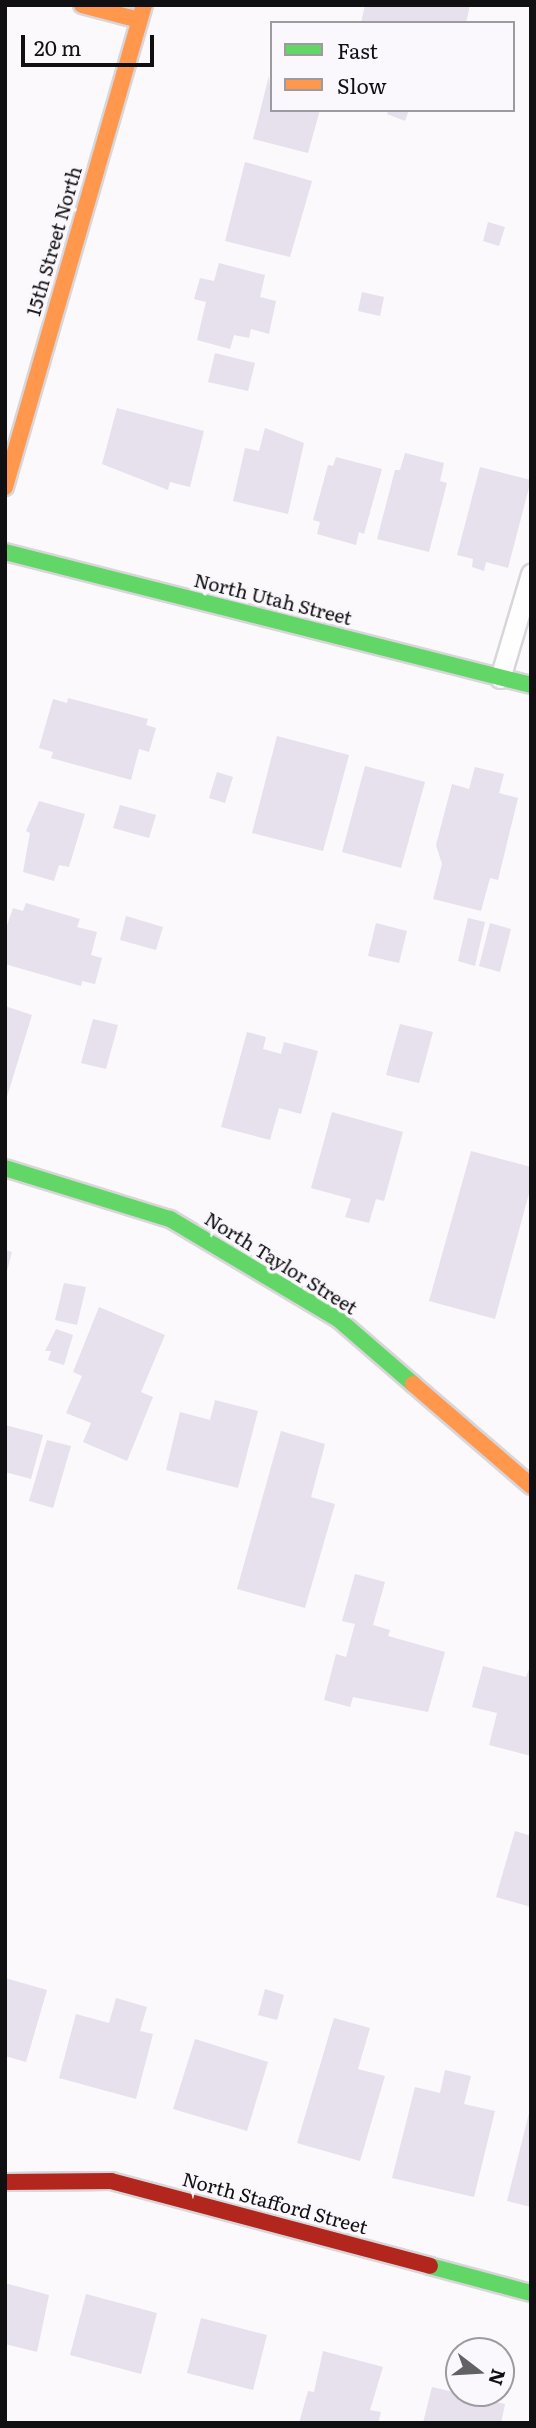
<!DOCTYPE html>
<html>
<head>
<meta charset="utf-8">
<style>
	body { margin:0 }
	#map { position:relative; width:536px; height:2428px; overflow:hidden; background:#fbf9fc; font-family:Literata,serif }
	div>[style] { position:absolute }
	.building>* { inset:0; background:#e7e0ed }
	.roads { filter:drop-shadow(2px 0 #d8d6d9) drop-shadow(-2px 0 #d8d6d9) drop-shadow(0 2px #d8d6d9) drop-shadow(0 -2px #d8d6d9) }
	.lane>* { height:19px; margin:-9.5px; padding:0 9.5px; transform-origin:9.5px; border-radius:9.5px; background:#fefeff }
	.fast>* { height:16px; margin:-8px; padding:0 8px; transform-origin:8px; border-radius:8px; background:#63d668 }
	.slow>* { height:16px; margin:-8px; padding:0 8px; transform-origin:8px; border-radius:8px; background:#ff974d }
	.jam>* { height:16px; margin:-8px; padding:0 8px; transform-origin:8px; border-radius:8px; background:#b3261e }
	span { translate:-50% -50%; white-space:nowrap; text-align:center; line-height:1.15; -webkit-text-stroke:7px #fbf8fd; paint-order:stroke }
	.street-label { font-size:19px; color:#100f11 }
	.frame { position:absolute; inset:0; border:7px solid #100f11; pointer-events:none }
	.legend { position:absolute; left:270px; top:21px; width:245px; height:91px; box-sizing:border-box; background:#fbf8fd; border:2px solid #9d9b9f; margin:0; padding:9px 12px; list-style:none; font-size:21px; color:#100f11 }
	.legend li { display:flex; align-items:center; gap:14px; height:35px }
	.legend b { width:35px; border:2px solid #9d9b9f }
	.north { position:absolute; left:445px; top:2337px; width:70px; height:70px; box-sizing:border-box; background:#fbf8fd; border:2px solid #9d9b9f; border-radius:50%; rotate:107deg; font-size:19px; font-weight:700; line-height:28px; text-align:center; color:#100f11 }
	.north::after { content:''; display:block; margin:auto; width:24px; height:32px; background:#626163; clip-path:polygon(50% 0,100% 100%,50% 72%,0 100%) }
	.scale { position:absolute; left:21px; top:35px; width:133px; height:32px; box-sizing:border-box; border:4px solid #100f11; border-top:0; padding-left:9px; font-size:21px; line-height:24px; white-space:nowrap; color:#100f11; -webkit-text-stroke:5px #fbf8fd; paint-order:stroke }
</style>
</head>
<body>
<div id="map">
	<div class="building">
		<i style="clip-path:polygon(365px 5px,470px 5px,466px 23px,361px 23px)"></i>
		<i style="clip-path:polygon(269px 76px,272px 110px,320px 110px,308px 153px,253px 139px)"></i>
		<i style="clip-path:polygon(389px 110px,409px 110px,405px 121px,387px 114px)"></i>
		<i style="clip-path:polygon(245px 162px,312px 181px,290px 257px,225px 241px)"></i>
		<i style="clip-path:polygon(488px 222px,505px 227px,499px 246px,483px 241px)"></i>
		<i style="clip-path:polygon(219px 263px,265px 275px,260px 297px,276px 301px,269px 334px,251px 329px,249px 338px,234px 335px,230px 349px,197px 340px,206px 302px,194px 299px,200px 278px,214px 281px)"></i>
		<i style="clip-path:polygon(362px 292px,384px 297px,380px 316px,358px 311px)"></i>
		<i style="clip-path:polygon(215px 353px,255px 363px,248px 391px,208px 382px)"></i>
		<i style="clip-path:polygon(117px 408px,204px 431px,190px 487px,170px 482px,168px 490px,102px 464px)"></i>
		<i style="clip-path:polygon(265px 428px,304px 443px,288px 514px,233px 501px,245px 448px,259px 451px)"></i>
		<i style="clip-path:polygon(405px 453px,444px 463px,440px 481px,447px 483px,429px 552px,377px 539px,395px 470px,400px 470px)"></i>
		<i style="clip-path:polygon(336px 457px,382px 469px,364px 534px,359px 532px,356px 545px,317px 534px,320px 522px,313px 520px,328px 465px,333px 466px)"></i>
		<i style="clip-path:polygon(480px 467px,531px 480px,508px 568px,486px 562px,484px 571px,472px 567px,473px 559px,457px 555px)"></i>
		<i style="clip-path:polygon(68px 698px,148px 719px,146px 725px,156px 728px,149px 752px,139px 749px,131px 780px,51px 758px,53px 752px,39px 748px,53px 699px,67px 703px)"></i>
		<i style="clip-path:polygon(277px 736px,349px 755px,323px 851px,252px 833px)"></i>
		<i style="clip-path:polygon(365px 766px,425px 782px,401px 868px,342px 852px)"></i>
		<i style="clip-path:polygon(475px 767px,504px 774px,499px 793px,518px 798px,498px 880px,490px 878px,481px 911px,433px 899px,442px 864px,436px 845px,452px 784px,469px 789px)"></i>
		<i style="clip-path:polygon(217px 772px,233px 777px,225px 803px,209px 798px)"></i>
		<i style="clip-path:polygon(39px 801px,85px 814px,69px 867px,59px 865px,54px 881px,23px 872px,30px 833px,26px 831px)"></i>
		<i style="clip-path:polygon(120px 805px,156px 815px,149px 838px,113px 828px)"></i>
		<i style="clip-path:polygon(26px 903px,80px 919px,77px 927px,97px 932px,91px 955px,102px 958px,95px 984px,82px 981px,81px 986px,5px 964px,5px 931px,13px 908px,23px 911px)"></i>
		<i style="clip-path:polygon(126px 916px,163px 927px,156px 950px,120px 940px)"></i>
		<i style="clip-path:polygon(468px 918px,485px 922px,475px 966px,458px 961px)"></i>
		<i style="clip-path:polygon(376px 923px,407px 931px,399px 963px,368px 956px)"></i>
		<i style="clip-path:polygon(490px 923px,511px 929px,500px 972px,479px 966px)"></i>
		<i style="clip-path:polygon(5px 1006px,32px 1015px,6px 1100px,5px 1100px)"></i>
		<i style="clip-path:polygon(93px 1019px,118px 1025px,106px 1069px,81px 1063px)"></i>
		<i style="clip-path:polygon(400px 1024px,433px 1032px,419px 1083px,386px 1075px)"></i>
		<i style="clip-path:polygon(247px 1032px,266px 1037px,263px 1049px,281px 1054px,284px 1042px,318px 1051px,301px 1114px,279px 1108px,270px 1140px,221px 1127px)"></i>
		<i style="clip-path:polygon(332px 1112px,403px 1132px,384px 1201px,376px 1199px,369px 1223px,345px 1217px,351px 1199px,311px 1188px)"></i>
		<i style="clip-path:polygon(471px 1151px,531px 1167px,531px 1186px,495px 1319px,429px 1301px)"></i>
		<i style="clip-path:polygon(5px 1250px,12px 1252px,6px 1275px,5px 1275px)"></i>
		<i style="clip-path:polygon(64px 1283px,86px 1287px,77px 1325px,55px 1320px)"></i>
		<i style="clip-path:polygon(99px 1307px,165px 1335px,141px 1392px,153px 1397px,127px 1461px,83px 1442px,91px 1423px,66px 1413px,82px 1376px,73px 1372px)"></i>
		<i style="clip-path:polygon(56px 1329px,73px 1335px,64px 1365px,48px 1360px,51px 1351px,45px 1351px)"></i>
		<i style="clip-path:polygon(215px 1400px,258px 1411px,238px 1488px,166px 1470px,180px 1412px,210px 1420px)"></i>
		<i style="clip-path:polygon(5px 1425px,43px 1435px,31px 1479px,5px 1472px)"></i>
		<i style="clip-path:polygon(281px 1431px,325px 1444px,311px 1497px,335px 1504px,305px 1608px,237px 1589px)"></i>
		<i style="clip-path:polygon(47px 1440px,71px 1446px,53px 1508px,29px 1501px)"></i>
		<i style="clip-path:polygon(355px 1574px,385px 1582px,373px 1625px,390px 1630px,388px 1636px,445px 1652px,428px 1712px,353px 1697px,350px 1707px,324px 1700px,336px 1654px,346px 1657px,355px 1624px,342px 1621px)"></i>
		<i style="clip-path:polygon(531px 1664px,531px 1756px,489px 1745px,497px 1713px,472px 1707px,483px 1666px,526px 1677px)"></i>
		<i style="clip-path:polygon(515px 1831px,531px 1836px,531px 1907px,496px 1897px)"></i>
		<i style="clip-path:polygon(5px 1978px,47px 1990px,26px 2062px,5px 2056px)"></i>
		<i style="clip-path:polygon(265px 1989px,284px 1995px,277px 2020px,258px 2015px)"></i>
		<i style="clip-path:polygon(116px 1998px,147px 2007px,140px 2031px,153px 2034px,136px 2099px,59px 2078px,76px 2014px,109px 2023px)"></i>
		<i style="clip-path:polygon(334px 2018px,370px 2028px,358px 2069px,385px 2076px,360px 2161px,297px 2143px)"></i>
		<i style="clip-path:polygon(195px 2039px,268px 2062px,247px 2131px,173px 2109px)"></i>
		<i style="clip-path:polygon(445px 2070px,471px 2076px,464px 2104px,495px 2111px,474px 2197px,392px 2178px,415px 2087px,440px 2093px)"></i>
		<i style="clip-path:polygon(530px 2109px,531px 2109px,531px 2207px,507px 2201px)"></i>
		<i style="clip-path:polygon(5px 2283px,49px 2295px,37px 2352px,5px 2344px)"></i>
		<i style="clip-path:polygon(86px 2294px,157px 2313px,141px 2374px,70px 2355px)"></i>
		<i style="clip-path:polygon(201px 2318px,267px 2335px,253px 2390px,187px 2373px)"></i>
		<i style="clip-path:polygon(323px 2351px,383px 2367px,370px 2410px,381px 2412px,378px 2423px,299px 2423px,308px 2391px,314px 2392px)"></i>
		<i style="clip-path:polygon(432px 2387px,505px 2404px,501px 2423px,423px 2423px)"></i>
	</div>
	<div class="roads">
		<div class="lane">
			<i style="left:500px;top:678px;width:109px;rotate:-73.4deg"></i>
		</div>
		<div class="fast">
			<i style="left:5px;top:552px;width:543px;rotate:14.19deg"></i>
			<i style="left:5px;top:1168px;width:173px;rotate:17.2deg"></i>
			<i style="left:170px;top:1219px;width:196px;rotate:30.8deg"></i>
			<i style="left:338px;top:1319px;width:99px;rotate:40.9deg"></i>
			<i style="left:430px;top:2266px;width:105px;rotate:15deg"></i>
		</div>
		<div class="slow">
			<i style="left:82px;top:5px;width:59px;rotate:14.7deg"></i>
			<i style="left:5px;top:487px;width:502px;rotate:-73.91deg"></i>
			<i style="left:413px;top:1384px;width:156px;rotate:40.8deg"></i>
		</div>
		<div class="jam">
			<i style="left:5px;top:2182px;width:106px;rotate:-0.5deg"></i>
			<i style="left:111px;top:2181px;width:330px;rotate:14.9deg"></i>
		</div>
	</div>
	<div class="street-label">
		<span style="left:54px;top:241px;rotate:-74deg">15th Street North</span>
		<span style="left:273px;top:599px;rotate:14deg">North Utah Street</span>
		<span style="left:281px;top:1263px;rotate:32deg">North Taylor Street</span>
		<span style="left:275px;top:2203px;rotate:15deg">North Stafford Street</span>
	</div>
	<div class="frame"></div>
	<ul class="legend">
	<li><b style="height:9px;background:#63d668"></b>Fast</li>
	<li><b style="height:9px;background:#ff974d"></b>Slow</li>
	</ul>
	<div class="north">N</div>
	<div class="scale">20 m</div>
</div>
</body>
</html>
